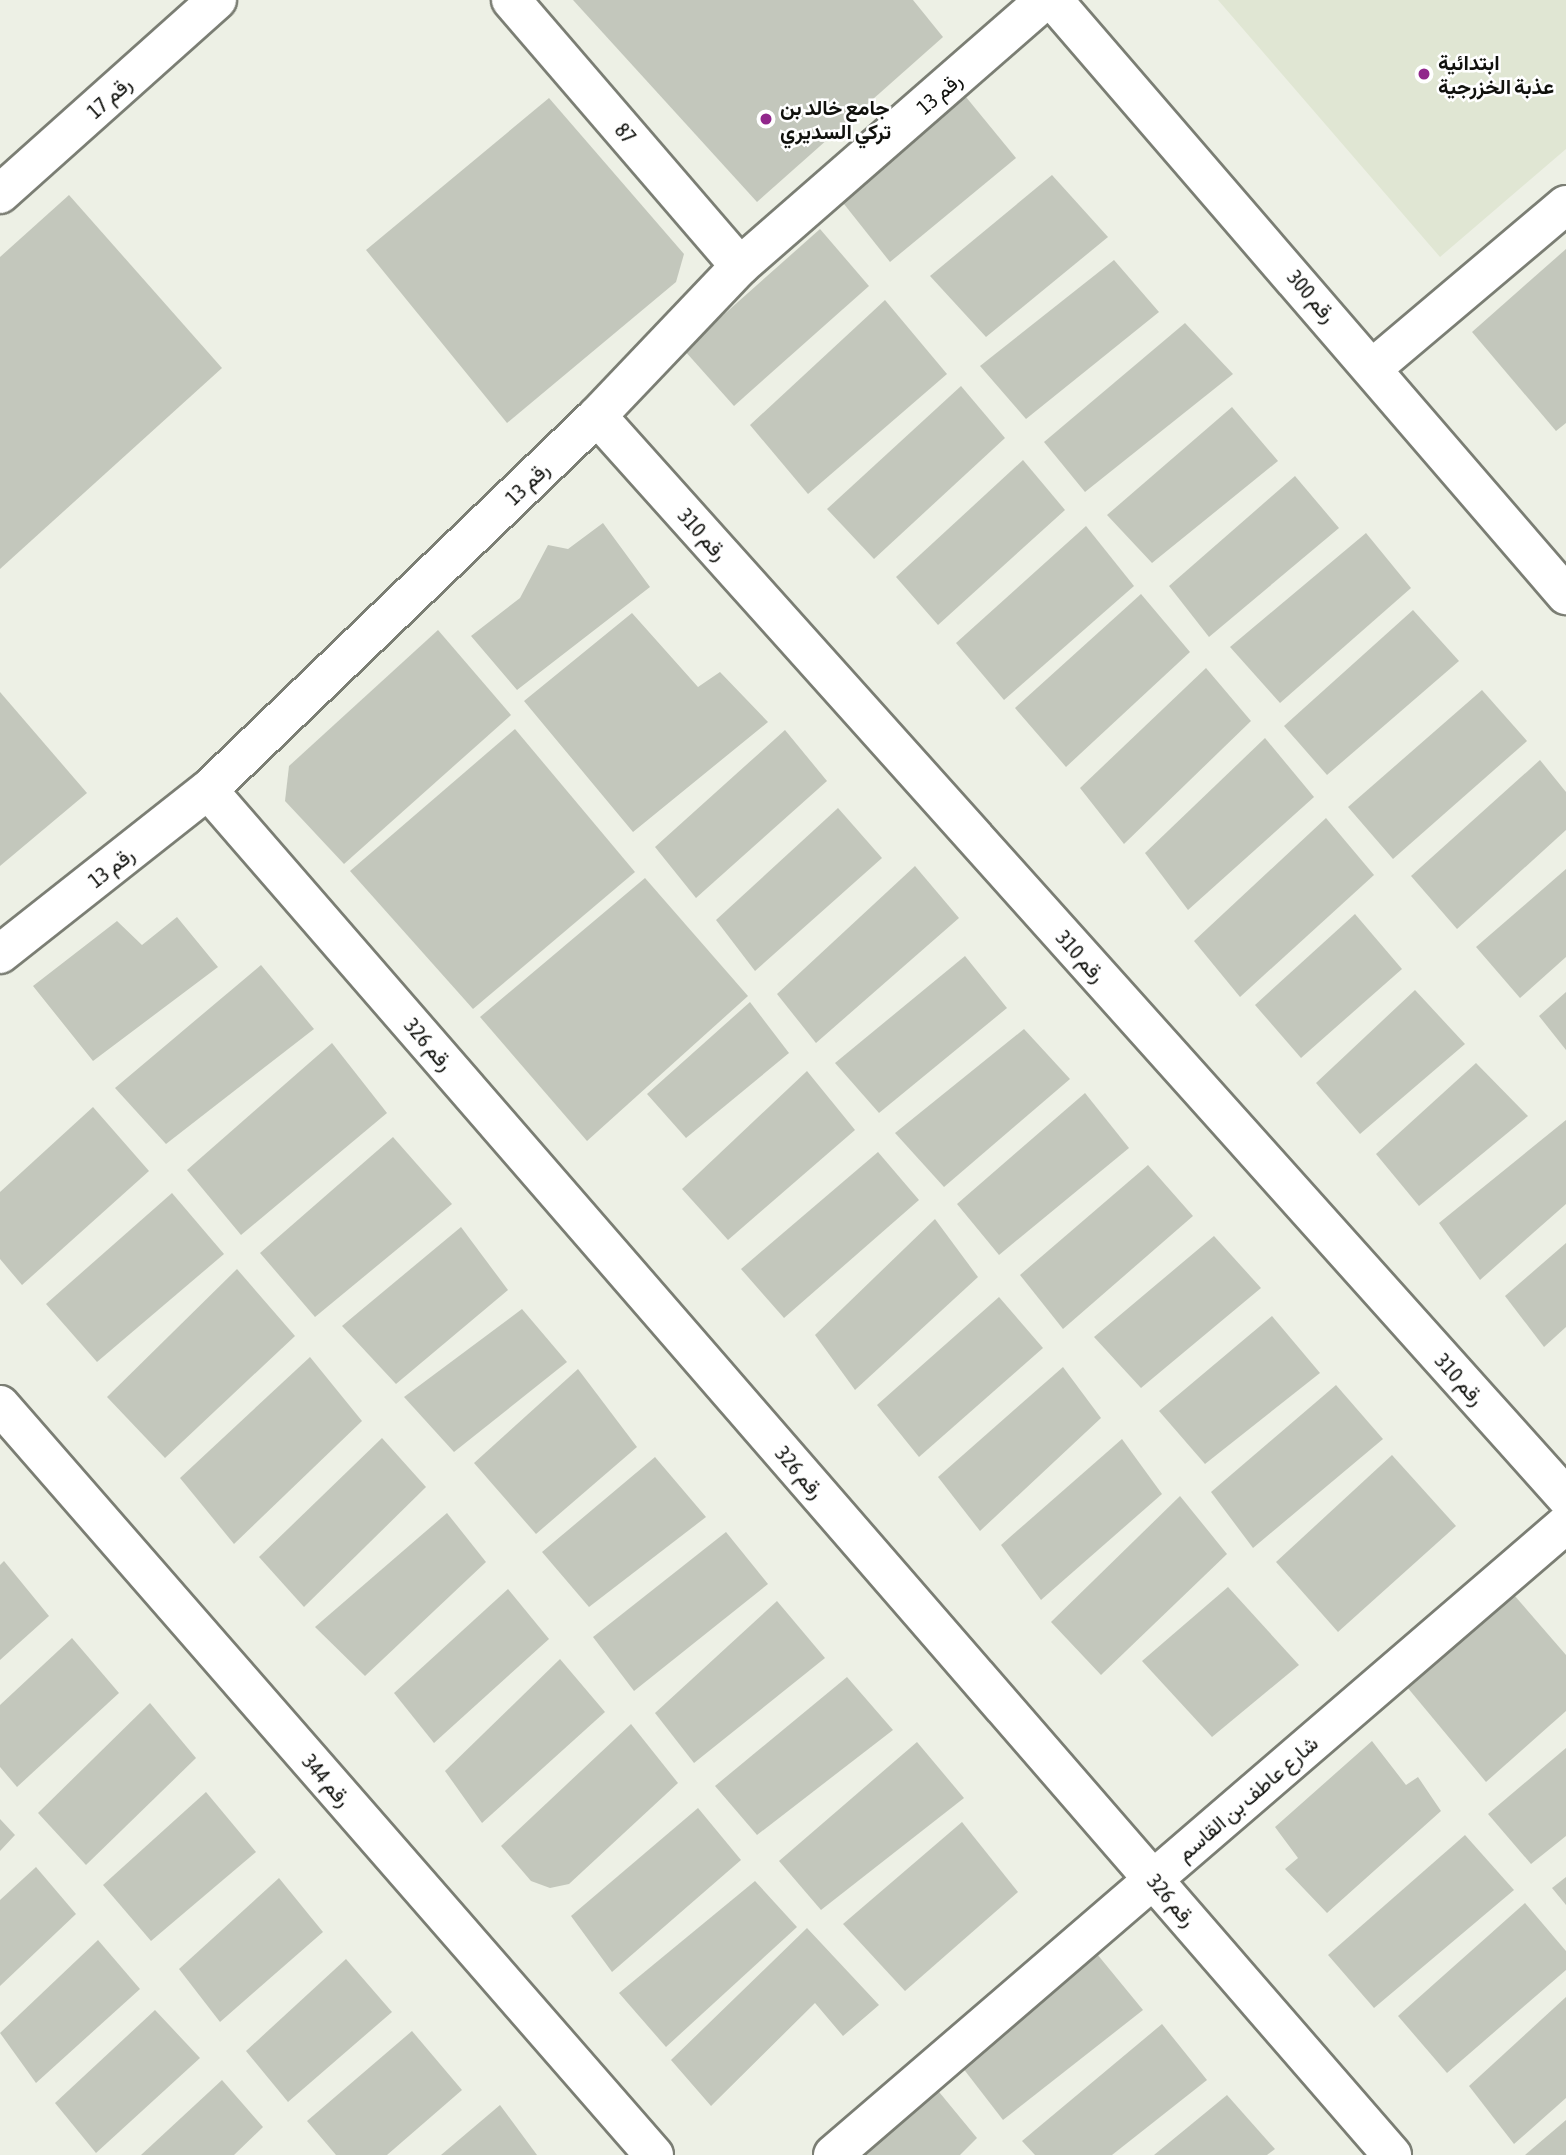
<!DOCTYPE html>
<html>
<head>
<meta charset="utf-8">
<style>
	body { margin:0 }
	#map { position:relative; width:1566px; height:2155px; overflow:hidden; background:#edf0e5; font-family:"Asap Condensed",Vazirmatn,sans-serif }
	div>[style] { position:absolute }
	.built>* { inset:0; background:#e0e6d3 }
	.building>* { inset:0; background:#c3c7bc }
	.roads { filter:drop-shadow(2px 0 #7b7e74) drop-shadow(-2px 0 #7b7e74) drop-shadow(0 2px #7b7e74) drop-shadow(0 -2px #7b7e74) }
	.minor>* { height:38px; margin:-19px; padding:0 19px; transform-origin:19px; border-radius:19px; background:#fff }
	.dots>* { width:19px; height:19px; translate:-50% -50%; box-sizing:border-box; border:4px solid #fff; border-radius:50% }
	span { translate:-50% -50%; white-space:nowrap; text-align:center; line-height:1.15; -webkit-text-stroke:5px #fff; paint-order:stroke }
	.poi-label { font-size:21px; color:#10110d; font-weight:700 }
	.left { translate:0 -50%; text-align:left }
	.street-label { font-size:21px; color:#10110d }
</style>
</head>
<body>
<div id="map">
	<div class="built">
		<i style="clip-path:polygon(1218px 0,1566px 0,1566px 149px,1440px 257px)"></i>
	</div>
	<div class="building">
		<i style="clip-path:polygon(573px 0,913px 0,943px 37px,757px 202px)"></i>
		<i style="clip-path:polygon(966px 97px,1016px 158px,890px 262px,840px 199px)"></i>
		<i style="clip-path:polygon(549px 98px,684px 254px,676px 282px,507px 423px,366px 250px)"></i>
		<i style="clip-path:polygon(1052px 175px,1108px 237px,986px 337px,930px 276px)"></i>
		<i style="clip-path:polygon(69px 195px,222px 368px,0 569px,0 257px)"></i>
		<i style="clip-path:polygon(820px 229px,869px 286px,734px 406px,684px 350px)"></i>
		<i style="clip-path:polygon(1566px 249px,1566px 423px,1556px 431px,1472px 332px)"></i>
		<i style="clip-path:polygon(1114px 260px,1159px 312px,1026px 419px,980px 366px)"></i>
		<i style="clip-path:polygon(885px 300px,947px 374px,808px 494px,750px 425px)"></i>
		<i style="clip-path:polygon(1185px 323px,1233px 374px,1085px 492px,1044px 442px)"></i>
		<i style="clip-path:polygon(961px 386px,1005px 438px,874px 559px,827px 509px)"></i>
		<i style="clip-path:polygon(1232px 407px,1278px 461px,1152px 563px,1107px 515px)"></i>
		<i style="clip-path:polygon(1023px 460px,1065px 510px,938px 625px,896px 577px)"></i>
		<i style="clip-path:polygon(1295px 476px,1339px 528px,1209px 637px,1169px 586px)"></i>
		<i style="clip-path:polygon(603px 523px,650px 587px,517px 690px,471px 636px,520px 598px,548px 545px,568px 549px)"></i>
		<i style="clip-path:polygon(1086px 526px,1134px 586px,1004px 700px,956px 643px)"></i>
		<i style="clip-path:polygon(1366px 533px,1411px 588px,1280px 703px,1230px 647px)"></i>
		<i style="clip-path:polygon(1141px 594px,1190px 652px,1066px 767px,1015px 708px)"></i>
		<i style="clip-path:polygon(1413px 610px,1459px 661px,1327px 775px,1284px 726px)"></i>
		<i style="clip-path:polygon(632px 613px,698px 687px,720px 672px,768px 722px,633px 832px,524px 701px)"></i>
		<i style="clip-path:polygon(438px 630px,511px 715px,344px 864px,285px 801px,289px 766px)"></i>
		<i style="clip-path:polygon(1206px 668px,1251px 721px,1124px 844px,1080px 788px)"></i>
		<i style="clip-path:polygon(1482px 690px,1527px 741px,1393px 859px,1348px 807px)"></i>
		<i style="clip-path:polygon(0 692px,87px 793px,0 866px)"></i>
		<i style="clip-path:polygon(515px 729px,635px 872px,473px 1009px,350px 871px)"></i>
		<i style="clip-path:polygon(785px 730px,827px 781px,696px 898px,655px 847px)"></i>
		<i style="clip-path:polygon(1265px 738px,1314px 797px,1188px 910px,1145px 853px)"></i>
		<i style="clip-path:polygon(1540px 760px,1566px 792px,1566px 830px,1457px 929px,1411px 876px)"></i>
		<i style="clip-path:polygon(838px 808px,882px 858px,755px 971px,716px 920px)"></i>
		<i style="clip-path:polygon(1326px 818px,1374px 875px,1240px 997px,1194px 941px)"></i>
		<i style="clip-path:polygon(915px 866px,959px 918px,816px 1043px,777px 994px)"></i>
		<i style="clip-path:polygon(1566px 869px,1566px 957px,1520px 998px,1476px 947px)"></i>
		<i style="clip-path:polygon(645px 878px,748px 996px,587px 1141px,480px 1017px)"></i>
		<i style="clip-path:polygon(1355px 914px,1402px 969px,1301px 1058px,1255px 1005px)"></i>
		<i style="clip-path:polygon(177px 917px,218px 967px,93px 1061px,33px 986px,117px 921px,142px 945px)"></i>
		<i style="clip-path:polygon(965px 956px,1007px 1008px,879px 1113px,835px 1063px)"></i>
		<i style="clip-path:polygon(261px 965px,314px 1029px,166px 1144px,115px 1088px)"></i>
		<i style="clip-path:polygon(1415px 990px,1465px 1044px,1360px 1134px,1316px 1083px)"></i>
		<i style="clip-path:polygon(1566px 992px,1566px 1050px,1539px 1016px)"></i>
		<i style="clip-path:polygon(750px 1002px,789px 1053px,686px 1138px,647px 1094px)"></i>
		<i style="clip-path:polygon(1024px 1029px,1070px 1079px,944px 1187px,895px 1133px)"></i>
		<i style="clip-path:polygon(332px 1043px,387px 1113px,241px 1235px,187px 1170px)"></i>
		<i style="clip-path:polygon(1476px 1063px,1528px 1116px,1419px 1206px,1376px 1154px)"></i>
		<i style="clip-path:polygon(807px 1071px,855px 1130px,728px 1240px,682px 1189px)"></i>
		<i style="clip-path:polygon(1085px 1093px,1129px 1148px,999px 1255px,957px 1204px)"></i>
		<i style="clip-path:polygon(93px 1107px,149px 1171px,22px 1285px,0 1259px,0 1192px)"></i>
		<i style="clip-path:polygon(1566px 1120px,1566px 1204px,1480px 1280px,1439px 1223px)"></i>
		<i style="clip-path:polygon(393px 1137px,452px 1204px,315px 1317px,260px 1253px)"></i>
		<i style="clip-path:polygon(878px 1152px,919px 1200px,784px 1318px,741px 1269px)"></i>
		<i style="clip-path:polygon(1148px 1165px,1193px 1216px,1063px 1329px,1020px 1275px)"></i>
		<i style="clip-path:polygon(172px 1193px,224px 1254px,97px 1362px,46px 1304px)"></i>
		<i style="clip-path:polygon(935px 1219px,978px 1277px,855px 1390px,815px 1335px)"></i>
		<i style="clip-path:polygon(461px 1227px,508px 1290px,396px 1384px,342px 1326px)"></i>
		<i style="clip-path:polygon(1214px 1236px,1261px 1288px,1141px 1388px,1094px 1337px)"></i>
		<i style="clip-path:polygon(1566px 1243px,1566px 1327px,1544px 1347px,1505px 1296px)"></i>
		<i style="clip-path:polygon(237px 1269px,295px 1336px,165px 1458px,107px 1397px)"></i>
		<i style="clip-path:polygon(999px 1297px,1043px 1348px,919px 1457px,877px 1405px)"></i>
		<i style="clip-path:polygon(522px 1309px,567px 1362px,454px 1452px,404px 1397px)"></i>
		<i style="clip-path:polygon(1272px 1316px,1320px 1373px,1205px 1464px,1159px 1411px)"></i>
		<i style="clip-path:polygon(310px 1357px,362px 1421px,234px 1544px,180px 1478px)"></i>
		<i style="clip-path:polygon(1063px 1367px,1101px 1418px,980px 1531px,938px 1477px)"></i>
		<i style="clip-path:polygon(578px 1369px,637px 1447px,536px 1534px,474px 1463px)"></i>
		<i style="clip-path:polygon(1336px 1385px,1383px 1439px,1253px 1548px,1211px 1492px)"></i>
		<i style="clip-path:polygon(382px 1438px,426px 1487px,304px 1607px,259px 1557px)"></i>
		<i style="clip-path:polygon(1122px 1439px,1162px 1494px,1041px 1600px,1001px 1545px)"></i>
		<i style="clip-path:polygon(1392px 1455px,1456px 1526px,1338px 1632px,1276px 1562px)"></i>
		<i style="clip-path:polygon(655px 1457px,706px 1517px,589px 1607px,542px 1552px)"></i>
		<i style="clip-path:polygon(1180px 1496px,1227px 1554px,1101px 1675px,1051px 1622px)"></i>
		<i style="clip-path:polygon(447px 1513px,486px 1562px,365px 1676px,315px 1627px)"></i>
		<i style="clip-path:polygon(726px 1532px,768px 1584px,634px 1691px,593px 1637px)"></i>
		<i style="clip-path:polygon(4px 1561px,49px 1616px,0 1660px,0 1565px)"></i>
		<i style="clip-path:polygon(1228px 1587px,1299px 1665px,1212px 1737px,1142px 1661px)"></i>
		<i style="clip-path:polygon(508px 1589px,549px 1639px,434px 1743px,394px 1693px)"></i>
		<i style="clip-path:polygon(1514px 1595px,1566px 1655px,1566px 1711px,1486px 1782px,1407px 1687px)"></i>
		<i style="clip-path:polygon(777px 1601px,825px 1658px,694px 1763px,655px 1713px)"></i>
		<i style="clip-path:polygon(72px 1638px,119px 1693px,17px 1787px,0 1767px,0 1705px)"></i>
		<i style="clip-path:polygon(560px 1659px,605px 1712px,482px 1823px,445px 1771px)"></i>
		<i style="clip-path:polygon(847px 1677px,893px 1730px,757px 1835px,715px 1786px)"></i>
		<i style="clip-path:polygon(150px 1703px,196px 1758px,86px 1865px,38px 1813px)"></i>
		<i style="clip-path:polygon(631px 1724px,678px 1783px,569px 1884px,550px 1888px,531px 1881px,501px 1846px)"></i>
		<i style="clip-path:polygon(1372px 1741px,1406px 1785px,1418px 1777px,1441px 1811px,1327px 1913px,1285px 1869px,1298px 1858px,1275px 1827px)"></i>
		<i style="clip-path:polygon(917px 1742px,964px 1798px,821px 1910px,779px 1861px)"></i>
		<i style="clip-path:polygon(1566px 1748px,1566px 1836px,1531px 1864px,1488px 1814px)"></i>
		<i style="clip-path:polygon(206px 1792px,256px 1852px,151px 1941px,103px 1885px)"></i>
		<i style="clip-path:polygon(698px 1808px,741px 1860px,612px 1972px,571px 1916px)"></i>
		<i style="clip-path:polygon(0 1819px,15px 1835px,0 1851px)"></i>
		<i style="clip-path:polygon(962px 1822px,1018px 1892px,905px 1991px,843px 1924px)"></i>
		<i style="clip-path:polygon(1465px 1835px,1514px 1890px,1374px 2008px,1328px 1955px)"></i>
		<i style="clip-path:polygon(36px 1867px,76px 1914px,0 1986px,0 1900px)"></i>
		<i style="clip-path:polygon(1566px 1877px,1566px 1905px,1552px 1888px)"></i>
		<i style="clip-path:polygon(279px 1878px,323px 1932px,220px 2022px,179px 1969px)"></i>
		<i style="clip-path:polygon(755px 1881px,797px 1927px,666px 2047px,619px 1993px)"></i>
		<i style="clip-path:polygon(1525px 1903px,1566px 1951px,1566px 1970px,1447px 2073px,1398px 2016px)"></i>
		<i style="clip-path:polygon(807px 1928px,879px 2005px,843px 2036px,815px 2003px,711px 2106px,671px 2060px)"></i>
		<i style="clip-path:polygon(98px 1940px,140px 1989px,36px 2083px,0 2033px)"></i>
		<i style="clip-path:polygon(1097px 1954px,1143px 2010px,1003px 2120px,959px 2063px)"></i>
		<i style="clip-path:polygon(346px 1959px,392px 2012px,288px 2102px,246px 2051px)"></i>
		<i style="clip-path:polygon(1566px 1997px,1566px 2098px,1514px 2144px,1469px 2086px)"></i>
		<i style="clip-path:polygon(155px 2010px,200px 2058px,96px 2153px,55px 2103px)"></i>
		<i style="clip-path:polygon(1162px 2024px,1207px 2080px,1112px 2155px,1035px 2155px,1022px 2141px)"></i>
		<i style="clip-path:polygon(412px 2031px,462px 2090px,387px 2155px,336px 2155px,307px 2121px)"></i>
		<i style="clip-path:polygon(222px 2080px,263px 2127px,234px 2155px,141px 2155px)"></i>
		<i style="clip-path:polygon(935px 2087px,977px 2138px,960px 2155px,861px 2155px)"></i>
		<i style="clip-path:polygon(1227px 2095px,1275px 2149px,1267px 2155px,1154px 2155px)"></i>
		<i style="clip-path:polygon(500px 2105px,537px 2155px,441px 2155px)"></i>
		<i style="clip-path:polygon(1566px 2120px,1566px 2155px,1525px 2155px)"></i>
	</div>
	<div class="roads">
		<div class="minor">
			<i style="left:511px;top:0;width:351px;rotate:49.3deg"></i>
			<i style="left:1053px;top:0;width:786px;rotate:49.23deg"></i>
			<i style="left:0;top:194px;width:291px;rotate:-41.8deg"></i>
			<i style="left:1374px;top:367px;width:251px;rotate:-40.2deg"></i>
			<i style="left:597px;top:416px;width:1452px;rotate:48.13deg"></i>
			<i style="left:208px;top:790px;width:1807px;rotate:49.06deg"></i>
			<i style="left:0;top:954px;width:265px;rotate:-38.3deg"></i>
			<i style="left:208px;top:790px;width:540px;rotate:-43.87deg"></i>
			<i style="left:597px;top:416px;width:207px;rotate:-46.4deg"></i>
			<i style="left:740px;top:266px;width:405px;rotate:-41.1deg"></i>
			<i style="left:0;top:1405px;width:995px;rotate:48.91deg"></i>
			<i style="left:833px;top:2155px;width:967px;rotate:-40.72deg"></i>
		</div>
	</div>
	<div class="dots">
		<i style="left:1424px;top:74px;background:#91278b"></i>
		<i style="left:766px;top:119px;background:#91278b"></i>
	</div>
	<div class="poi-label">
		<span class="left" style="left:1438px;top:74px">ابتدائية<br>عذبة الخزرجية</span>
		<span class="left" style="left:780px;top:119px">جامع خالد بن<br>تركي السديري</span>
	</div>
	<div class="street-label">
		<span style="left:939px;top:93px;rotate:-41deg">رقم 13</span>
		<span style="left:109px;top:97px;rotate:-42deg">رقم 17</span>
		<span style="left:626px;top:133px;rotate:49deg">87</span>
		<span style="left:1312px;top:296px;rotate:49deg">رقم 300</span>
		<span style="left:527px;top:483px;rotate:-44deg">رقم 13</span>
		<span style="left:703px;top:534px;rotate:48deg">رقم 310</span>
		<span style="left:111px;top:867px;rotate:-38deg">رقم 13</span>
		<span style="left:1081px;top:956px;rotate:48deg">رقم 310</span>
		<span style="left:429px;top:1044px;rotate:49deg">رقم 326</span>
		<span style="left:1460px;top:1379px;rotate:48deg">رقم 310</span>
		<span style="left:800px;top:1472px;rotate:49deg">رقم 326</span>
		<span style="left:327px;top:1780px;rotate:49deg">رقم 344</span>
		<span style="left:1247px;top:1798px;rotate:-41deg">شارع عاطف بن القاسم</span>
		<span style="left:1172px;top:1900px;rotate:49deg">رقم 326</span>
	</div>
</div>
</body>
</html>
